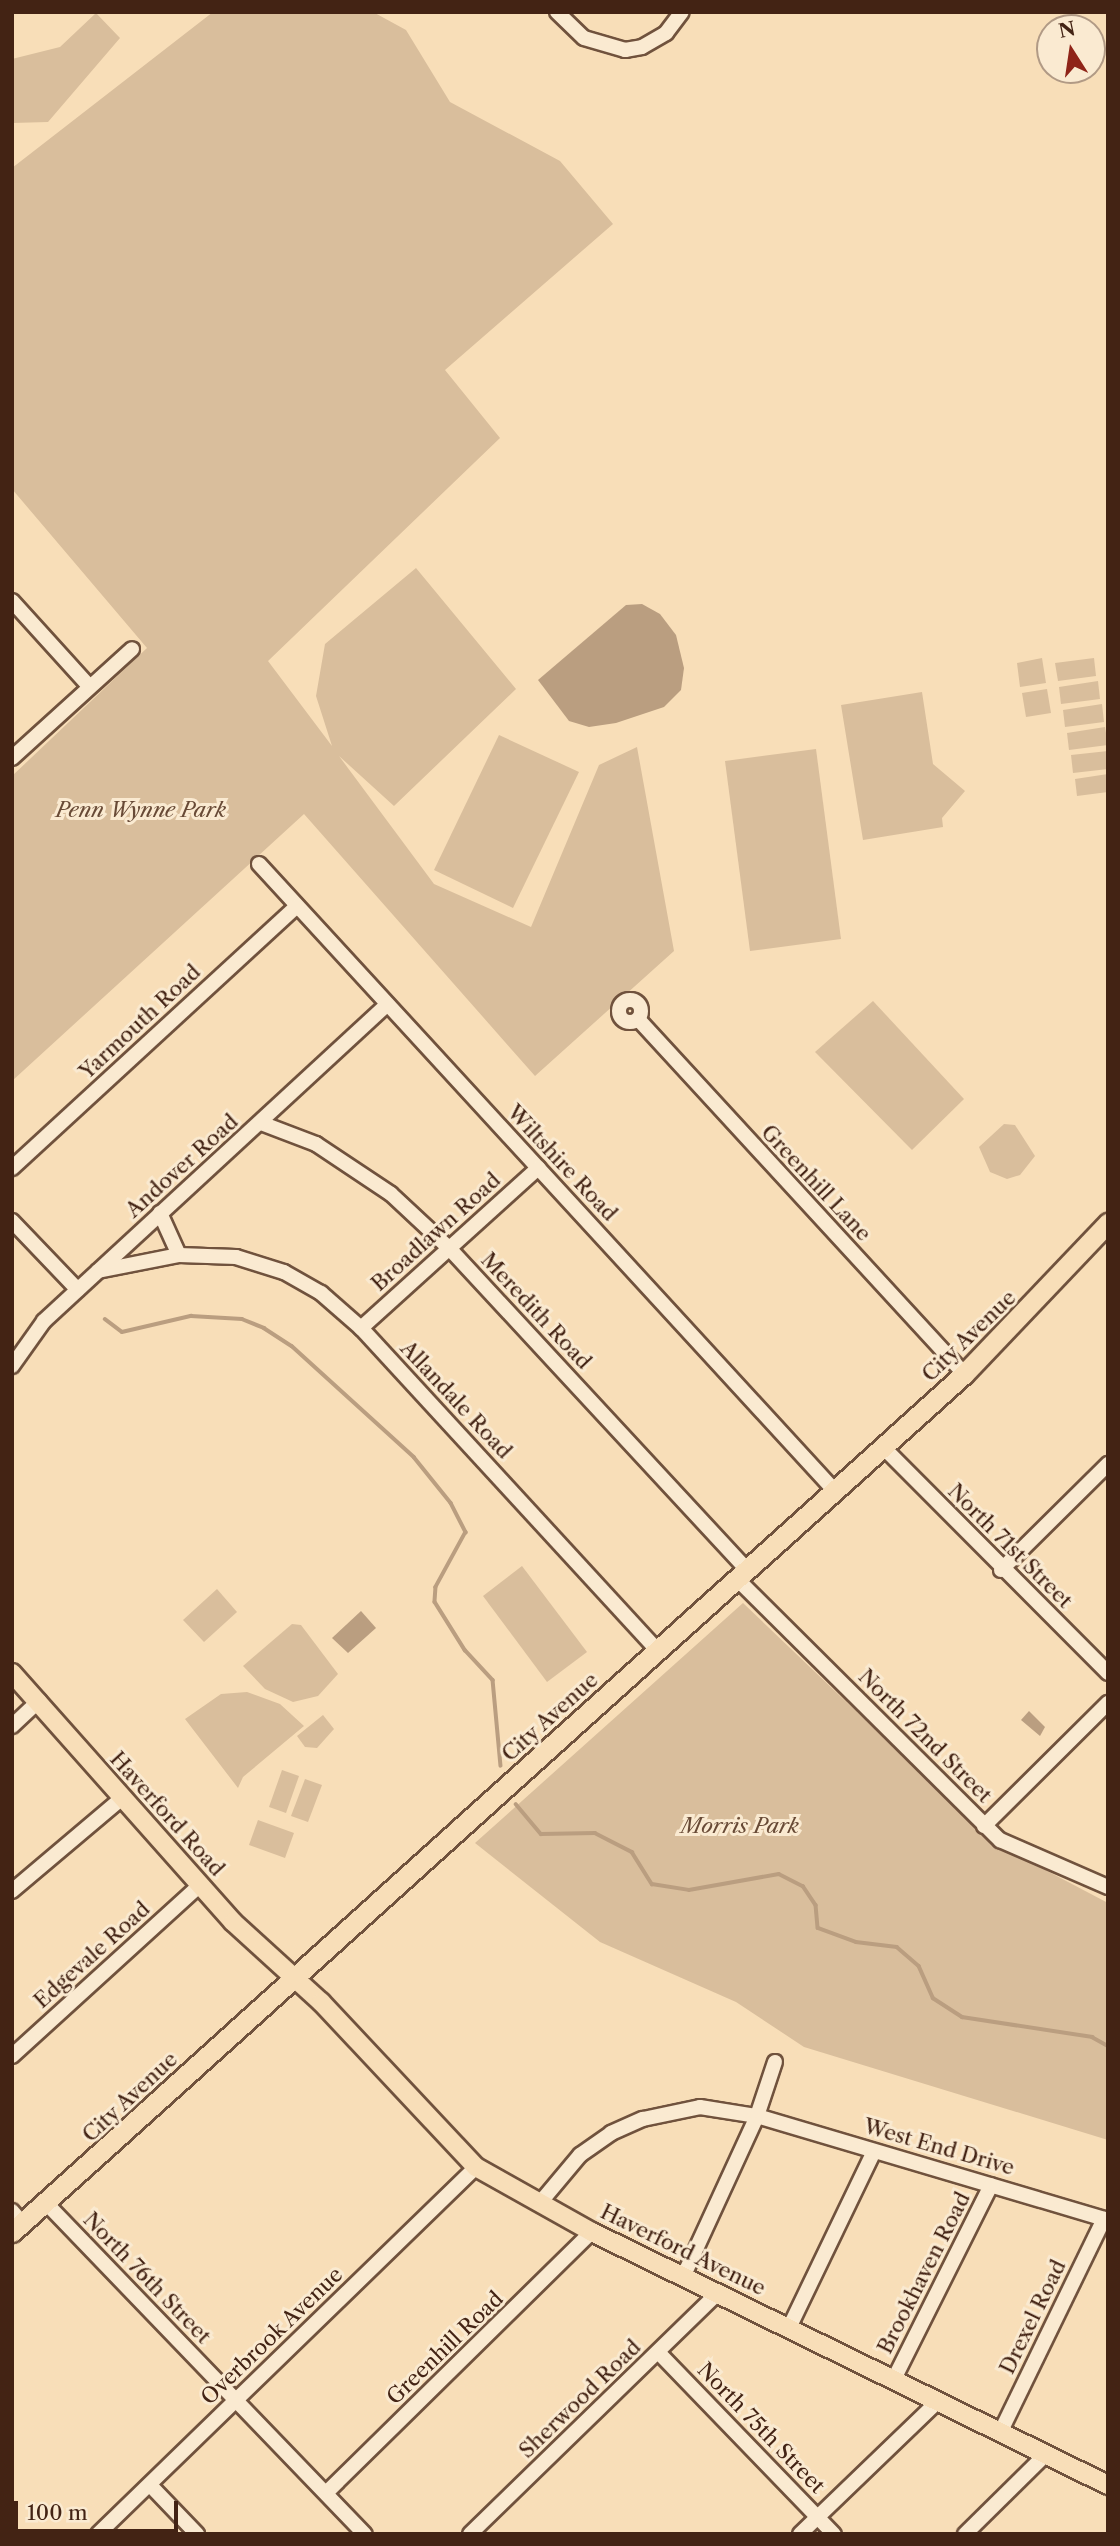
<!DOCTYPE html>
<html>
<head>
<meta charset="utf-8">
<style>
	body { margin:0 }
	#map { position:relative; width:1120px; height:2546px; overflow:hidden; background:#f8deb8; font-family:"Libre Caslon Text",serif }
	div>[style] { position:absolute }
	.green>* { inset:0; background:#d9be9c }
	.water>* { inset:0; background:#ba9e80 }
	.stream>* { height:3.5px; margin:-1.75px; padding:0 1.75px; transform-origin:1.75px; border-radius:1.75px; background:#ba9e80 }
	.roads { filter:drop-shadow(2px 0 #70523d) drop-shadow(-2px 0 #70523d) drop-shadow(0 2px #70523d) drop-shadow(0 -2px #70523d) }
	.minor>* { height:14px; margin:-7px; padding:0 7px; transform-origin:7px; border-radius:7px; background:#faead1 }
	.minor>.ring { margin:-7px; padding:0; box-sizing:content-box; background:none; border:14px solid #faead1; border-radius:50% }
	.major>* { height:18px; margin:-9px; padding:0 9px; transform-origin:9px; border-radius:9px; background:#f8deb8 }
	.highway>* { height:19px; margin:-9.5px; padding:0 9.5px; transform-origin:9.5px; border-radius:9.5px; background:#f8deb8 }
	span { translate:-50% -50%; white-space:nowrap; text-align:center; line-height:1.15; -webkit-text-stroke:6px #faead1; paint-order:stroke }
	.park-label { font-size:21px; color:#684a36; font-style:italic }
	.street-label { font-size:21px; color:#432314 }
	.frame { position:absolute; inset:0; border:14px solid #432314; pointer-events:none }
	.north { position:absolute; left:1036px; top:14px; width:70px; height:70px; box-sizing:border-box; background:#faead1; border:2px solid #b19a85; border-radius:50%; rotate:348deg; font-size:19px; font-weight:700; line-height:28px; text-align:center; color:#432314 }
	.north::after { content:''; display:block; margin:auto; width:24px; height:32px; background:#8f2418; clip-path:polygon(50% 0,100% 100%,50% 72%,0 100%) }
	.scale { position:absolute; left:14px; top:2501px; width:164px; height:32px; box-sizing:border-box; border:4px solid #432314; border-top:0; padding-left:9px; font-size:21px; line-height:24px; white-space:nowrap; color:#432314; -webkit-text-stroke:5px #faead1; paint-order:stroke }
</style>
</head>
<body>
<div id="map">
	<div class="green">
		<i style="clip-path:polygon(213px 12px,373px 12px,406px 30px,450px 102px,560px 161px,613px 224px,445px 370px,500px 438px,268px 661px,332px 746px,316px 696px,325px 644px,416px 568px,516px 689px,394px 806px,339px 756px,434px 884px,531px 927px,599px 765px,637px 747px,674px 951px,535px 1076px,304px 814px,12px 1081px,12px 776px,147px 648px,12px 489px,12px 168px)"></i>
		<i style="clip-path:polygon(96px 13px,120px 38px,48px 122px,12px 123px,12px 59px,60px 47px)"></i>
		<i style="clip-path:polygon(1042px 658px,1046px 683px,1020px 687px,1017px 663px)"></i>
		<i style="clip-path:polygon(1094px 658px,1096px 676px,1058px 681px,1055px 663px)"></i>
		<i style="clip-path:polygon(1098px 681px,1100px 699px,1061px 704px,1059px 687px)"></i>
		<i style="clip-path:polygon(1047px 689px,1051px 713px,1026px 717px,1022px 693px)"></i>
		<i style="clip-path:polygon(922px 692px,933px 764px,965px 791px,942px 818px,943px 827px,863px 840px,841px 705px)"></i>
		<i style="clip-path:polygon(1102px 704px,1104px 722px,1065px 727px,1063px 710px)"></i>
		<i style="clip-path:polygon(1105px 727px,1108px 745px,1069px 750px,1067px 733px)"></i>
		<i style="clip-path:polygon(499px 735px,579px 772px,513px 908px,434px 870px)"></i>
		<i style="clip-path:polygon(816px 749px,841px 939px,750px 951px,725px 761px)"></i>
		<i style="clip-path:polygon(1108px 751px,1108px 769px,1073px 773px,1071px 755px)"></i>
		<i style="clip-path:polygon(1108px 774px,1108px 792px,1077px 796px,1075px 779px)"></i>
		<i style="clip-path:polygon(873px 1001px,964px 1099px,912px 1150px,815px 1052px)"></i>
		<i style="clip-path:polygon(1004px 1124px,1015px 1125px,1035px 1156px,1020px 1175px,1007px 1179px,990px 1172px,979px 1147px)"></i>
		<i style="clip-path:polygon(522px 1566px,587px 1652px,547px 1682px,483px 1596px)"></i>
		<i style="clip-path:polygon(217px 1589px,237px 1612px,204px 1642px,183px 1620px)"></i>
		<i style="clip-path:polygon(743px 1603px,994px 1843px,1108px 1903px,1108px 2140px,804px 2047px,736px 2002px,600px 1942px,475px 1843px)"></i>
		<i style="clip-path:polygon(292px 1624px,301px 1625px,338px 1674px,318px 1696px,293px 1702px,265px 1689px,243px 1666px)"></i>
		<i style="clip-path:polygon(247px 1692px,280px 1704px,304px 1726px,243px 1777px,238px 1788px,185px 1719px,221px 1694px)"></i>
		<i style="clip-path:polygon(323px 1715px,334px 1729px,317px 1748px,305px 1747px,297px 1736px)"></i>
		<i style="clip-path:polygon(282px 1770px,299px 1776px,286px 1813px,269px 1807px)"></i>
		<i style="clip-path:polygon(305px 1779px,322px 1785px,308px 1822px,291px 1816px)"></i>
		<i style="clip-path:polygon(258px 1820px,294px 1833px,285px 1858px,249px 1845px)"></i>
	</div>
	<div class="water">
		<i style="clip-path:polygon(642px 604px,660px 614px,676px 635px,684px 668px,681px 690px,664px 707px,616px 723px,589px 727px,569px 721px,538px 680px,626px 605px)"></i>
		<i style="clip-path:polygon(361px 1611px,376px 1628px,348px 1653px,332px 1638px)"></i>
		<i style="clip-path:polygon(1029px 1711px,1045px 1727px,1040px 1736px,1021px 1720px)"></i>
	</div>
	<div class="stream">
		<i style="left:105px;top:1319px;width:21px;rotate:37deg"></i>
		<i style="left:122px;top:1332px;width:71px;rotate:-13.1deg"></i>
		<i style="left:191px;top:1316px;width:51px;rotate:3.4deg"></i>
		<i style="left:242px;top:1319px;width:24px;rotate:22deg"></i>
		<i style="left:264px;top:1328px;width:33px;rotate:33deg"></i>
		<i style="left:292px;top:1346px;width:165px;rotate:42.3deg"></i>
		<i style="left:414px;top:1457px;width:59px;rotate:51.2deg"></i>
		<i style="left:451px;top:1503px;width:33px;rotate:63deg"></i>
		<i style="left:466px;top:1532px;width:63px;rotate:118.6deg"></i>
		<i style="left:436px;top:1587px;width:15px;rotate:94deg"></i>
		<i style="left:435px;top:1602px;width:57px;rotate:58deg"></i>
		<i style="left:465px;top:1650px;width:41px;rotate:47deg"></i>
		<i style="left:493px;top:1680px;width:86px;rotate:84.7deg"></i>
		<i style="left:516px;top:1804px;width:39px;rotate:50deg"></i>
		<i style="left:541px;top:1834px;width:54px;rotate:-1.1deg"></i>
		<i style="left:595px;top:1833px;width:42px;rotate:27.2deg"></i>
		<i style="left:632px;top:1852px;width:38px;rotate:58deg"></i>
		<i style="left:652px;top:1884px;width:37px;rotate:9deg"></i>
		<i style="left:689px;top:1890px;width:91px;rotate:-10.1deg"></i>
		<i style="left:779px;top:1874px;width:27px;rotate:27deg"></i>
		<i style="left:803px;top:1886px;width:23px;rotate:56deg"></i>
		<i style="left:816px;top:1905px;width:23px;rotate:85deg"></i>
		<i style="left:818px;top:1928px;width:40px;rotate:20.2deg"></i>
		<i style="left:856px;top:1942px;width:41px;rotate:7deg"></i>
		<i style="left:897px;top:1947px;width:29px;rotate:41deg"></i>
		<i style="left:919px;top:1966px;width:35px;rotate:66deg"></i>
		<i style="left:933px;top:1998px;width:35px;rotate:33deg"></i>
		<i style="left:962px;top:2017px;width:132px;rotate:8.7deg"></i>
		<i style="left:1092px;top:2037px;width:18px;rotate:29deg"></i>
	</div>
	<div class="roads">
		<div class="minor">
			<i style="left:557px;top:12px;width:37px;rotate:44deg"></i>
			<i style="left:584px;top:38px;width:43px;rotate:16.3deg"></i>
			<i style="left:625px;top:50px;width:17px;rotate:-10deg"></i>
			<i style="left:642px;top:47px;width:28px;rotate:-30deg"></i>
			<i style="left:666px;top:33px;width:26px;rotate:-53deg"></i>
			<i style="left:12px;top:601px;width:115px;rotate:47.8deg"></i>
			<i style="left:12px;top:758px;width:162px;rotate:-42.2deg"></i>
			<i style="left:259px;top:864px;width:851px;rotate:47.43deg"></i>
			<i class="ring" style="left:619px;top:1000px;width:8px;height:8px"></i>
			<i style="left:638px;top:1019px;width:482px;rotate:47.4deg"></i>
			<i style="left:261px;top:1123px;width:59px;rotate:20.9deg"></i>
			<i style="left:316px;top:1144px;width:90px;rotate:33.7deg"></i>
			<i style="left:391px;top:1194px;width:79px;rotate:43deg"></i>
			<i style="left:449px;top:1248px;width:439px;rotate:47.2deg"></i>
			<i style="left:12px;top:1168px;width:387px;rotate:-42.6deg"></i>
			<i style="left:160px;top:1213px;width:46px;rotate:65.7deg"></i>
			<i style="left:12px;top:1221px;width:95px;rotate:46.3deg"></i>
			<i style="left:98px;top:1271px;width:83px;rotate:-11.2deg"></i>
			<i style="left:179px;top:1255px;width:57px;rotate:2deg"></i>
			<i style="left:236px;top:1257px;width:50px;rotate:17.4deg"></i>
			<i style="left:284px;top:1272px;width:43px;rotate:29.6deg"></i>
			<i style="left:321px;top:1293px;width:53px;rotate:41.2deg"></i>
			<i style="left:361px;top:1328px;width:439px;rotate:47.4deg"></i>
			<i style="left:361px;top:1328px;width:239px;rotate:-42.1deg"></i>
			<i style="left:12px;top:1366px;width:55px;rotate:-54.6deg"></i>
			<i style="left:44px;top:1321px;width:467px;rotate:-42.7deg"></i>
			<i style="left:883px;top:1447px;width:319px;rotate:45.1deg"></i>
			<i style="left:1001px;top:1570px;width:151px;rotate:-44.7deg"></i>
			<i style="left:737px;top:1579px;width:371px;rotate:44.8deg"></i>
			<i style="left:1000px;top:1840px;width:118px;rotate:23.5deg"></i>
			<i style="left:12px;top:1726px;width:37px;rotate:-43deg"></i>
			<i style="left:984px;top:1826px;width:175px;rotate:-44.8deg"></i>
			<i style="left:12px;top:1891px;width:144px;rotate:-40.2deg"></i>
			<i style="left:12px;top:2056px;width:254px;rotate:-42.3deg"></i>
			<i style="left:45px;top:2202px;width:461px;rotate:46.1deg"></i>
			<i style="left:539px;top:2204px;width:64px;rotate:-50.1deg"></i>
			<i style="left:580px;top:2155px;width:38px;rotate:-35deg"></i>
			<i style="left:611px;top:2133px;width:35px;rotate:-24deg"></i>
			<i style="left:643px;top:2119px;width:58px;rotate:-11.9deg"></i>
			<i style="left:700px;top:2107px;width:58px;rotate:9deg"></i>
			<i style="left:757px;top:2116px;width:366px;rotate:16.5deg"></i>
			<i style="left:12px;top:2211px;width:16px;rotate:50deg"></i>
			<i style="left:684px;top:2275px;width:175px;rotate:-65.3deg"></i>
			<i style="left:757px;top:2116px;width:57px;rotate:-71.6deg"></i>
			<i style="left:789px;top:2328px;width:196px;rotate:-64.3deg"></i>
			<i style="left:658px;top:2352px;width:253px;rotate:46deg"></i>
			<i style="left:893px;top:2381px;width:219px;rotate:-63.4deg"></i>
			<i style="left:1000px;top:2433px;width:238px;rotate:-64.1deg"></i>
			<i style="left:150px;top:2485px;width:68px;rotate:46.2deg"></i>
			<i style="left:326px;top:2493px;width:373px;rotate:-44.5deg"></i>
			<i style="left:98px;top:2534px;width:527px;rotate:-44.15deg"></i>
			<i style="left:470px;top:2534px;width:346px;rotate:-44.2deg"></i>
			<i style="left:800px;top:2534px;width:190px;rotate:-43.9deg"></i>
			<i style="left:965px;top:2534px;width:112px;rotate:-44.6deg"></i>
		</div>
		<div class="major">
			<i style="left:12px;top:1673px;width:333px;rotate:48.4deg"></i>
			<i style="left:233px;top:1922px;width:119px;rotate:42.3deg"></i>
			<i style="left:321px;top:2002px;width:226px;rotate:46.8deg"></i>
			<i style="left:476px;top:2167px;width:133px;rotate:29.3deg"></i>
			<i style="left:592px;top:2232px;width:575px;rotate:26.12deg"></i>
		</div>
		<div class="highway">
			<i style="left:12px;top:2232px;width:1282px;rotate:-42.03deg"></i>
			<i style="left:964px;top:1374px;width:209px;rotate:-46.4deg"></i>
		</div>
	</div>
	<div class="park-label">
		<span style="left:141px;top:810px">Penn Wynne Park</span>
		<span style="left:740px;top:1826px">Morris Park</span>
	</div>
	<div class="street-label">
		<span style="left:140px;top:1022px;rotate:-43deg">Yarmouth Road</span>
		<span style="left:562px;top:1163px;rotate:47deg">Wiltshire Road</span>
		<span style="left:182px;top:1166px;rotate:-42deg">Andover Road</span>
		<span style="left:816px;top:1183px;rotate:47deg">Greenhill Lane</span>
		<span style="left:436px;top:1232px;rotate:-42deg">Broadlawn Road</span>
		<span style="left:536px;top:1311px;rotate:47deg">Meredith Road</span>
		<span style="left:969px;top:1336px;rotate:-44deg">City Avenue</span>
		<span style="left:456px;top:1400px;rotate:47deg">Allandale Road</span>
		<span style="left:1010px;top:1546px;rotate:45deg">North 71st Street</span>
		<span style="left:550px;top:1717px;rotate:-42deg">City Avenue</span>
		<span style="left:925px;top:1736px;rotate:45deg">North 72nd Street</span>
		<span style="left:167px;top:1814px;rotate:48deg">Haverford Road</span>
		<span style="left:92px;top:1955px;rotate:-42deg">Edgevale Road</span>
		<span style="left:130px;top:2097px;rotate:-43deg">City Avenue</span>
		<span style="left:939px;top:2147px;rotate:16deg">West End Drive</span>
		<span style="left:683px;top:2250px;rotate:26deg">Haverford Avenue</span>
		<span style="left:924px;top:2273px;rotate:-63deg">Brookhaven Road</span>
		<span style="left:147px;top:2278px;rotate:46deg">North 76th Street</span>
		<span style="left:1033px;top:2317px;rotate:-64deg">Drexel Road</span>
		<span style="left:272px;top:2336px;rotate:-44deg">Overbrook Avenue</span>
		<span style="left:445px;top:2348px;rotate:-44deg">Greenhill Road</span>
		<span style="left:580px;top:2399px;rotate:-44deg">Sherwood Road</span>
		<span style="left:761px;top:2428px;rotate:46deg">North 75th Street</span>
	</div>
	<div class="frame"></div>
	<div class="north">N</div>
	<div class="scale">100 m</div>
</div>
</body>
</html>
